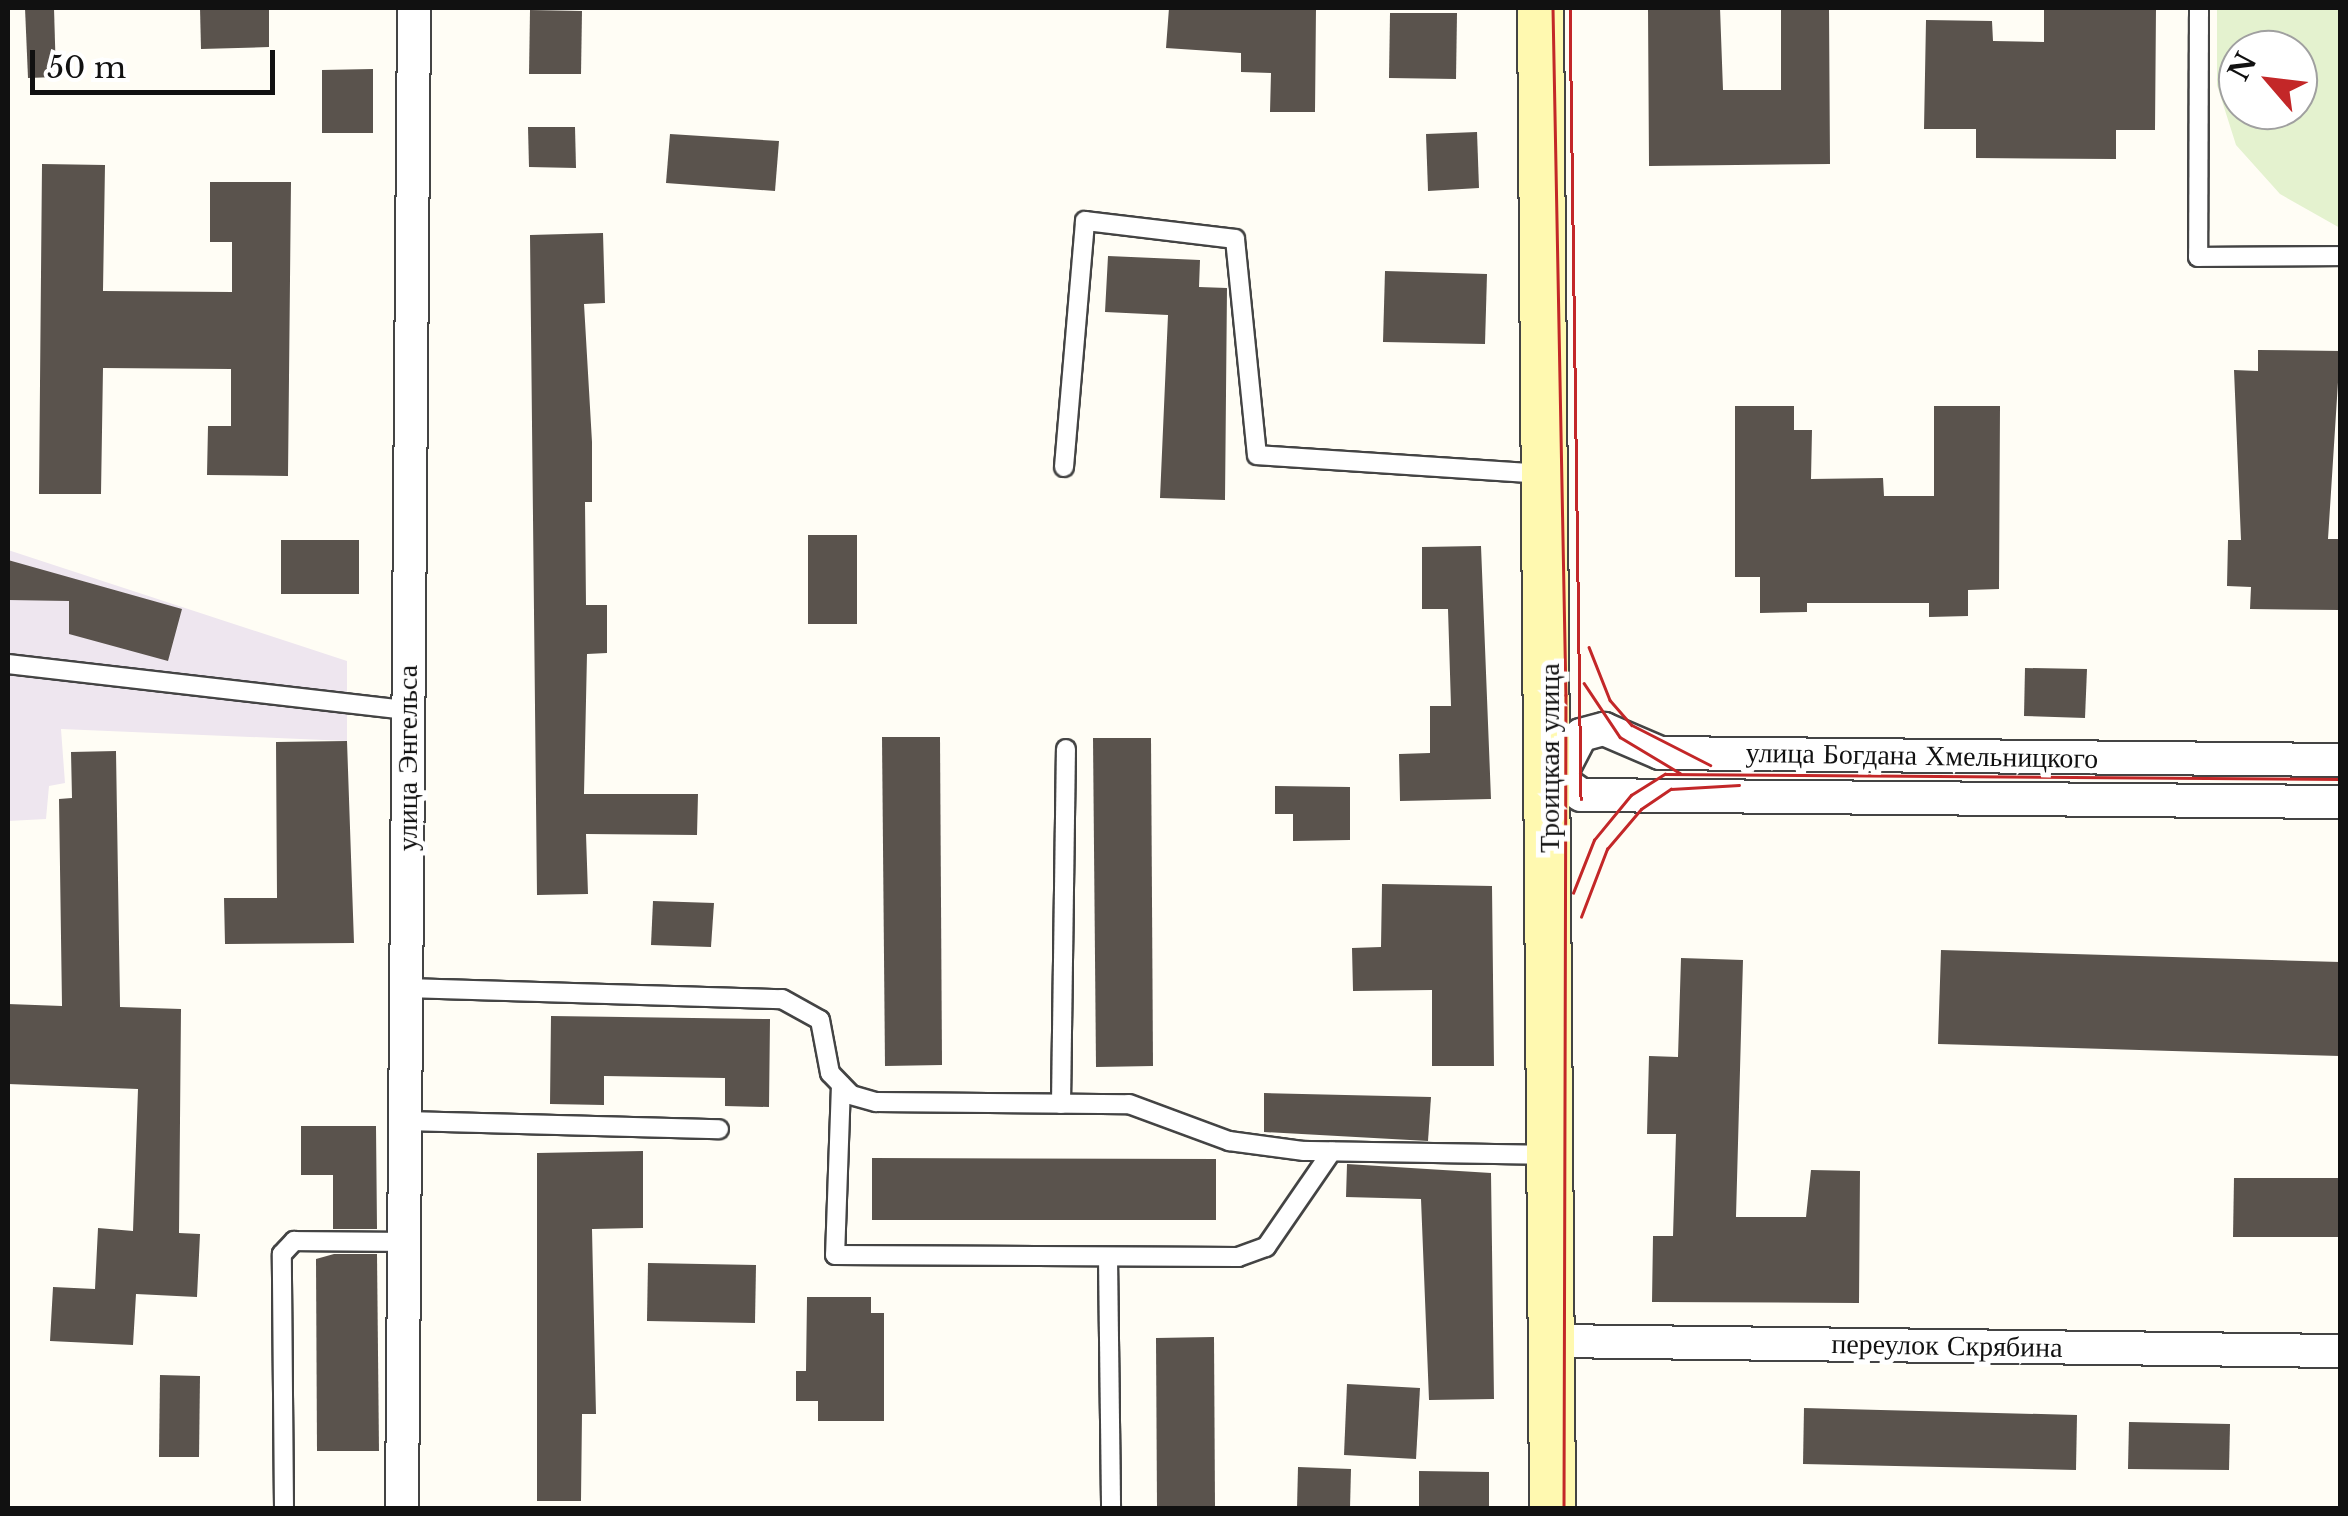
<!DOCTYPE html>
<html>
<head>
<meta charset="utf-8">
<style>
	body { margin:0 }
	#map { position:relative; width:2348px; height:1516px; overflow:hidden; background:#fffdf5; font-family:"Libre Baskerville",serif }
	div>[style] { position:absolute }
	.industrial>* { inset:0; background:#eee6ef }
	.pitch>* { inset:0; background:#e4f2cf }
	.building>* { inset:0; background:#5a534d }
	.roads { filter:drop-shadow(2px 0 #444) drop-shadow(-2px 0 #444) drop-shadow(0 2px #444) drop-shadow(0 -2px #444) }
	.lane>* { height:18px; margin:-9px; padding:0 9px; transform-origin:9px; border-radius:9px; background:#fff }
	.street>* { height:32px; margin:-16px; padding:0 16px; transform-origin:16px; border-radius:16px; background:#fff }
	.secondary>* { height:45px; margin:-22.5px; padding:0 22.5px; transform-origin:22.5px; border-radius:22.5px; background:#fff9b0 }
	.tram>* { height:2.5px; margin:-1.25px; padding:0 1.25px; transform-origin:1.25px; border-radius:1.25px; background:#c32728 }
	span { translate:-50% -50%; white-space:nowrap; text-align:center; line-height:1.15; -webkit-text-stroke:10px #fff; paint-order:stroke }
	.street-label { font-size:28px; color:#111 }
	.frame { position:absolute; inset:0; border:10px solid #111; pointer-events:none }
	.north { position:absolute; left:2218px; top:30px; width:100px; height:100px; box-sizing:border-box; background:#fff; border:2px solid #a0a0a0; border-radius:50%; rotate:298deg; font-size:28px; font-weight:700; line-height:40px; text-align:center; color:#111 }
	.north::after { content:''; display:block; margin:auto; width:35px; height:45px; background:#c32728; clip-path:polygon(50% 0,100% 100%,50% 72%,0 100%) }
	.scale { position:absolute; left:30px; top:50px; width:245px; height:45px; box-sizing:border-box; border:5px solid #111; border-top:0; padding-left:12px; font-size:30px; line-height:35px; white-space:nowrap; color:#111; -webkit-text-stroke:8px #fff; paint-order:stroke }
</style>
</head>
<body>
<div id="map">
	<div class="industrial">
		<i style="clip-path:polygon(8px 550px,347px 661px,347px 741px,61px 729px,65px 783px,49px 786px,46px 819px,8px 821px)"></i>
	</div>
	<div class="pitch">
		<i style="clip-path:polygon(evenodd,2217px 8px,2340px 8px,2340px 228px,2280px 194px,2236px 145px,2217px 85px,2217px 8px,2238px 50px,2298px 50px,2298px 110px,2238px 110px,2238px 50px)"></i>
	</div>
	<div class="building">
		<i style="clip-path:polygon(25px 8px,54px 8px,56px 77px,28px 78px)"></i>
		<i style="clip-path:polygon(200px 8px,269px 8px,269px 47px,201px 49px)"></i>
		<i style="clip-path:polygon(1169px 8px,1316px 8px,1315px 112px,1270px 112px,1271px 73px,1241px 72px,1241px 53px,1166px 48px)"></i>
		<i style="clip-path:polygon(1648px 8px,1720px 8px,1723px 90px,1781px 90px,1781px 8px,1829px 8px,1830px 164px,1649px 166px)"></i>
		<i style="clip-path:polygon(2044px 8px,2156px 8px,2155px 130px,2116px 130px,2116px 159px,1976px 158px,1976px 129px,1924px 129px,1926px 20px,1992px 21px,1993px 41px,2044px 42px)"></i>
		<i style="clip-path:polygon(530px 10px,582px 11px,581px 74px,529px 74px)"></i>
		<i style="clip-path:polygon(1390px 13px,1457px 13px,1456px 79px,1389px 78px)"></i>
		<i style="clip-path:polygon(373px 69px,373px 133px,322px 133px,322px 70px)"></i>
		<i style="clip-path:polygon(528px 127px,575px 127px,576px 168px,529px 167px)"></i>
		<i style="clip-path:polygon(1477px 132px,1479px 188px,1428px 191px,1426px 134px)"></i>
		<i style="clip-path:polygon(670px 134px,779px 141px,775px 191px,666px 183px)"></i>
		<i style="clip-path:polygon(42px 164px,105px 165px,103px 291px,232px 292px,232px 242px,210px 242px,210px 182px,291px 182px,288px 476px,207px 475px,208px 426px,231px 426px,231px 369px,103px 368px,101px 494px,39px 494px)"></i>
		<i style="clip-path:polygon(603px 233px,605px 303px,584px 304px,592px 442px,592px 502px,585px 502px,586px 605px,607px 605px,607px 653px,587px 654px,584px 794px,698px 794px,697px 835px,586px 834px,588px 894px,537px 895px,530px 235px)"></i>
		<i style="clip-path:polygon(1108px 256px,1200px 260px,1199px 287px,1227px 288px,1225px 500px,1160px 498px,1168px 315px,1105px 312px)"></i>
		<i style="clip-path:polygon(1385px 271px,1487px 274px,1485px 344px,1383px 342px)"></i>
		<i style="clip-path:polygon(2258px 350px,2340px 351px,2328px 539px,2340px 539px,2340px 610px,2250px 609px,2251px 587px,2227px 586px,2228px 540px,2241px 540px,2234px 370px,2258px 371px)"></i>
		<i style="clip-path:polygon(1735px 406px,1794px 406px,1794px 430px,1812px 430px,1811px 479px,1883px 478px,1884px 496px,1934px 496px,1934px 406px,2000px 406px,1999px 589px,1968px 590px,1968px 616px,1929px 617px,1929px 603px,1807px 603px,1807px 612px,1760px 613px,1760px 577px,1735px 577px)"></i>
		<i style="clip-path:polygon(808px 535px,857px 535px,857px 624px,808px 624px)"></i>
		<i style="clip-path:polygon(281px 540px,359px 540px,359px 594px,281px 594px)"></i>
		<i style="clip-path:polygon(1481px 546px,1491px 799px,1400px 801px,1399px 754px,1430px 753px,1430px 706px,1451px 706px,1448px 609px,1422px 609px,1422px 547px)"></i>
		<i style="clip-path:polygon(8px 560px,182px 609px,168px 661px,69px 634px,69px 601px,8px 600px)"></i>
		<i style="clip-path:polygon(2025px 668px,2087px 669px,2085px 718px,2024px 716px)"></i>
		<i style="clip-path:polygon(882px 737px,940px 737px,942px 1065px,885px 1066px)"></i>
		<i style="clip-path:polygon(1093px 738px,1151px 738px,1153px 1066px,1096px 1067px)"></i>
		<i style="clip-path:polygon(347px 741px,354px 943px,225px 944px,224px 898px,277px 898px,276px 742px)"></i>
		<i style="clip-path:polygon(116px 751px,120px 1007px,181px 1009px,179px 1233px,200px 1234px,197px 1297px,136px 1294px,133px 1345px,50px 1341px,53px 1287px,95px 1289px,98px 1228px,133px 1231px,138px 1089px,8px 1084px,8px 1004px,62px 1006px,59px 799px,72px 798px,71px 752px)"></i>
		<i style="clip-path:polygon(1275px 786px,1350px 787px,1350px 840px,1293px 841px,1293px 814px,1275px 814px)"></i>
		<i style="clip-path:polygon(1382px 884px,1492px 886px,1494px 1066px,1432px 1066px,1432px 990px,1353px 991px,1352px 948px,1381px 947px)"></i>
		<i style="clip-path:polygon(653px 901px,714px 903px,711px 947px,651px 945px)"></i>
		<i style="clip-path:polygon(1941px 950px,2340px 962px,2340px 1056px,1938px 1044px)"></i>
		<i style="clip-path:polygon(1681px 958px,1743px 960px,1736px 1217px,1806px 1217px,1811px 1170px,1860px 1171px,1859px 1303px,1652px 1302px,1653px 1236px,1673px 1236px,1676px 1134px,1647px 1134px,1649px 1056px,1678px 1057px)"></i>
		<i style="clip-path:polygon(551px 1016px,770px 1019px,769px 1107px,725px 1106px,725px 1078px,604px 1076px,604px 1105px,550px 1104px)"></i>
		<i style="clip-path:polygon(1264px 1093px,1431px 1097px,1428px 1141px,1264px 1132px)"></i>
		<i style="clip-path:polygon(301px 1126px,376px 1126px,377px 1229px,333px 1229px,333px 1175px,301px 1175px)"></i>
		<i style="clip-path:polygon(643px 1151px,643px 1228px,592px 1229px,596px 1414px,582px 1414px,581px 1501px,537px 1501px,537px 1153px)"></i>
		<i style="clip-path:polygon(872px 1158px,1216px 1159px,1216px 1220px,872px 1220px)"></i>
		<i style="clip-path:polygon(1347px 1164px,1491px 1173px,1494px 1399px,1429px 1400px,1421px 1199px,1346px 1197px)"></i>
		<i style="clip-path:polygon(2234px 1178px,2340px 1178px,2340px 1237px,2233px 1237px)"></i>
		<i style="clip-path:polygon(334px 1254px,377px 1254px,379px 1451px,317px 1451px,316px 1259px)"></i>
		<i style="clip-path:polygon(648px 1263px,756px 1265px,755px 1323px,647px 1321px)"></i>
		<i style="clip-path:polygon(807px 1297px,871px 1297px,871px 1313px,884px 1313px,884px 1421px,818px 1421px,818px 1401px,796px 1401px,796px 1371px,806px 1371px)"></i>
		<i style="clip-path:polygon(1214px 1337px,1215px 1508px,1157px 1508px,1156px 1338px)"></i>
		<i style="clip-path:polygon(160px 1375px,200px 1376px,199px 1457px,159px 1457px)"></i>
		<i style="clip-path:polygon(1347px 1384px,1420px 1388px,1416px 1459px,1344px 1455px)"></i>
		<i style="clip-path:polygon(1804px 1408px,2077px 1415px,2076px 1470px,1803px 1464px)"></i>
		<i style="clip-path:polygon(2129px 1422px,2230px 1424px,2229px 1470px,2128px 1469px)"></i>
		<i style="clip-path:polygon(1298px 1467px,1351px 1469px,1350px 1508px,1297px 1508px)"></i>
		<i style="clip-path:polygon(1419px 1471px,1489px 1472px,1489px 1508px,1419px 1508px)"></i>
	</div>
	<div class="roads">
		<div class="lane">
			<i style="left:2199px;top:8px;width:249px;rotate:90.2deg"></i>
			<i style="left:2198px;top:257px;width:142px;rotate:-0.4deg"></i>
			<i style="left:1064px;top:467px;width:247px;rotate:-85.1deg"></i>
			<i style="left:1085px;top:221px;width:151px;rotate:6.8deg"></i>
			<i style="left:1235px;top:239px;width:217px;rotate:84.2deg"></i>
			<i style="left:1257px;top:455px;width:286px;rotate:3.8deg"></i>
			<i style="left:8px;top:664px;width:403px;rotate:6.6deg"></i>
			<i style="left:406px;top:988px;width:376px;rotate:1.7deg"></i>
			<i style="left:782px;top:999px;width:43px;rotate:28.9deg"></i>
			<i style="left:820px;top:1020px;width:54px;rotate:79.3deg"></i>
			<i style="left:830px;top:1073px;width:30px;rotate:46deg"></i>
			<i style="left:851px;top:1095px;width:26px;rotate:16deg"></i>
			<i style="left:876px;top:1102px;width:253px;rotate:0.5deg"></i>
			<i style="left:1129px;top:1104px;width:107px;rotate:20.3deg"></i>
			<i style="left:1229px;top:1141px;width:76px;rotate:7.6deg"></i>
			<i style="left:1304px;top:1151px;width:243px;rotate:0.9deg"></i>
			<i style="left:841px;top:1085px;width:170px;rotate:92deg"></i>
			<i style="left:835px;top:1255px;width:403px;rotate:0.3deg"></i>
			<i style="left:1238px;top:1257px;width:30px;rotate:-20deg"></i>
			<i style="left:1266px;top:1247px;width:116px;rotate:-55.5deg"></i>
			<i style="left:1061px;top:1104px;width:355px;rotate:-89.2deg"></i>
			<i style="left:405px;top:1121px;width:314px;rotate:1.5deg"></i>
			<i style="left:1108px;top:1257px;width:251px;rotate:89.3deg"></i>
			<i style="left:284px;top:1508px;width:254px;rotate:-90.5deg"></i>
			<i style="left:282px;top:1254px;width:18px;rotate:-47deg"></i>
			<i style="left:294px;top:1241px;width:110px;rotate:0.5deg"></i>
		</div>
		<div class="street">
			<i style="left:1554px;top:754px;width:24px;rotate:83deg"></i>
			<i style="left:1557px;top:778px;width:29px;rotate:35deg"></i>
			<i style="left:1581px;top:795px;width:759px;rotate:0.53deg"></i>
			<i style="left:1556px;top:783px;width:54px;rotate:-62.5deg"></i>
			<i style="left:1581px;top:735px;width:24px;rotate:-15deg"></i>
			<i style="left:1604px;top:729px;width:61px;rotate:23.2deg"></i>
			<i style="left:1660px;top:753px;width:680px;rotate:0.59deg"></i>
			<i style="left:1554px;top:1341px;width:786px;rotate:0.73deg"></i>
			<i style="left:402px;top:1508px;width:1500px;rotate:-89.54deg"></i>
		</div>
		<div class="secondary">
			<i style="left:1540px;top:8px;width:1500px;rotate:89.54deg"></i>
		</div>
	</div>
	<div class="tram">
		<i style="left:1553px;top:8px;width:687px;rotate:88.92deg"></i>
		<i style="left:1566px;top:695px;width:813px;rotate:90.14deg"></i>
		<i style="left:1570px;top:8px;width:791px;rotate:89.2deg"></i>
		<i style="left:1589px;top:647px;width:57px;rotate:68.4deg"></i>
		<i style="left:1610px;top:700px;width:33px;rotate:49deg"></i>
		<i style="left:1632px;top:725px;width:88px;rotate:27.1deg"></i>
		<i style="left:1584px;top:683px;width:65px;rotate:56.3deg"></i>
		<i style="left:1620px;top:737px;width:70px;rotate:31deg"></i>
		<i style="left:1573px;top:893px;width:57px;rotate:-68.4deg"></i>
		<i style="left:1594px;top:840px;width:58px;rotate:-50.6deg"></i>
		<i style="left:1631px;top:795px;width:40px;rotate:-32deg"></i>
		<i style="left:1665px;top:774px;width:675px;rotate:0.42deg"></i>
		<i style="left:1581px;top:917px;width:73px;rotate:-69.1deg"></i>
		<i style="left:1607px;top:849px;width:52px;rotate:-49.6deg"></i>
		<i style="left:1641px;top:809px;width:36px;rotate:-34deg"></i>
		<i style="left:1671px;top:789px;width:68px;rotate:-3.4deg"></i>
	</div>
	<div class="street-label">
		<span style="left:1922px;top:756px;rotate:1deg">улица Богдана Хмельницкого</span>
		<span style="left:408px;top:758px;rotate:-90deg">улица Энгельса</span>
		<span style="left:1550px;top:758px;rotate:-90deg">Троицкая улица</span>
		<span style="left:1947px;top:1346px;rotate:1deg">переулок Скрябина</span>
	</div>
	<div class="frame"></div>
	<div class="north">N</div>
	<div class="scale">50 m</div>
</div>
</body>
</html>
